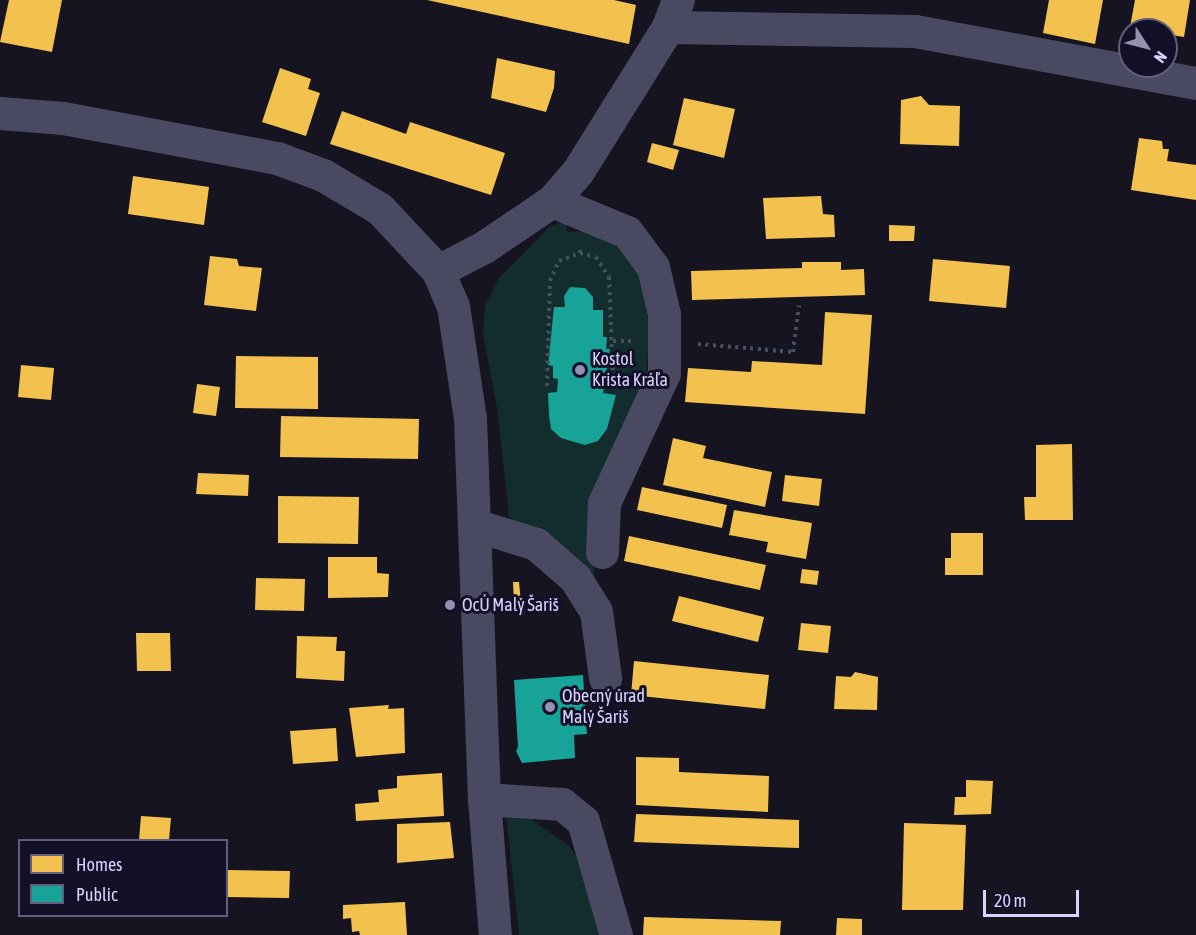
<!DOCTYPE html>
<html>
<head>
<meta charset="utf-8">
<style>
	body { margin:0 }
	#map { position:relative; width:1196px; height:935px; overflow:hidden; background:#161421; font-family:"Asap Condensed",sans-serif }
	div>[style] { position:absolute }
	.green>* { inset:0; background:#132c2d }
	.homes>* { inset:0; background:#f2c14e }
	.public>* { inset:0; background:#17a398 }
	.path>* { height:4px; margin-top:-2px; transform-origin:0; background:repeating-linear-gradient(90deg,#44505f 0 3px,transparent 0 7.5px) }
	.minor>* { height:33px; margin:-16.5px; padding:0 16.5px; transform-origin:16.5px; border-radius:16.5px; background:#4a4962 }
	.dots>* { width:16px; height:16px; translate:-50% -50%; box-sizing:border-box; border:3px solid #130f26; border-radius:50% }
	span { translate:-50% -50%; white-space:nowrap; text-align:center; line-height:1.15; -webkit-text-stroke:6px #130f26; paint-order:stroke }
	.poi-label { font-size:18px; color:#d9d4ff }
	.left { translate:0 -50%; text-align:left }
	.legend { position:absolute; left:18px; top:839px; width:210px; height:78px; box-sizing:border-box; background:#130f26; border:2px solid #625e7d; margin:0; padding:8px 10px; list-style:none; font-size:18px; color:#d9d4ff }
	.legend li { display:flex; align-items:center; gap:12px; height:30px }
	.legend b { width:30px; border:2px solid #625e7d }
	.north { position:absolute; left:1118px; top:18px; width:60px; height:60px; box-sizing:border-box; background:#130f26; border:2px solid #625e7d; border-radius:50%; rotate:126deg; font-size:16px; font-weight:700; line-height:24px; text-align:center; color:#d9d4ff }
	.north::after { content:''; display:block; margin:auto; width:21px; height:27px; background:#9591b1; clip-path:polygon(50% 0,100% 100%,50% 72%,0 100%) }
	.scale { position:absolute; left:983px; top:890px; width:96px; height:27px; box-sizing:border-box; border:3px solid #d9d4ff; border-top:0; padding-left:8px; font-size:18px; line-height:21px; white-space:nowrap; color:#d9d4ff; -webkit-text-stroke:4px #130f26; paint-order:stroke }
</style>
</head>
<body>
<div id="map">
	<div class="green">
		<i style="clip-path:polygon(565px 221px,567px 232px,591px 231px,622px 246px,642px 279px,650px 333px,645px 382px,591px 499px,595px 591px,557px 548px,509px 517px,497px 408px,483px 334px,485px 306px,499px 278px,550px 226px)"></i>
		<i style="clip-path:polygon(516px 808px,569px 846px,583px 864px,608px 935px,519px 935px,506px 815px)"></i>
	</div>
	<div class="homes">
		<i style="clip-path:polygon(9px 0,62px 0,52px 52px,0 42px)"></i>
		<i style="clip-path:polygon(427px 0,614px 0,636px 5px,629px 44px)"></i>
		<i style="clip-path:polygon(1049px 0,1103px 0,1095px 44px,1043px 33px)"></i>
		<i style="clip-path:polygon(1135px 0,1190px 0,1184px 37px,1166px 34px,1166px 30px,1130px 27px)"></i>
		<i style="clip-path:polygon(497px 58px,555px 71px,554px 88px,546px 112px,491px 98px)"></i>
		<i style="clip-path:polygon(280px 68px,311px 79px,308px 89px,320px 93px,306px 136px,262px 122px)"></i>
		<i style="clip-path:polygon(921px 96px,929px 105px,960px 106px,959px 146px,900px 144px,901px 100px)"></i>
		<i style="clip-path:polygon(684px 98px,735px 109px,724px 158px,673px 145px)"></i>
		<i style="clip-path:polygon(342px 111px,406px 134px,410px 122px,505px 153px,491px 195px,330px 144px)"></i>
		<i style="clip-path:polygon(1139px 138px,1162px 141px,1163px 149px,1169px 149px,1167px 161px,1196px 165px,1196px 200px,1131px 190px)"></i>
		<i style="clip-path:polygon(652px 143px,679px 150px,673px 170px,647px 162px)"></i>
		<i style="clip-path:polygon(133px 176px,209px 187px,204px 225px,128px 214px)"></i>
		<i style="clip-path:polygon(821px 196px,823px 214px,834px 215px,835px 237px,766px 239px,763px 198px)"></i>
		<i style="clip-path:polygon(889px 225px,915px 226px,914px 241px,889px 241px)"></i>
		<i style="clip-path:polygon(210px 256px,237px 259px,239px 266px,262px 268px,256px 311px,204px 305px)"></i>
		<i style="clip-path:polygon(933px 259px,1010px 266px,1006px 308px,929px 301px)"></i>
		<i style="clip-path:polygon(802px 262px,841px 262px,841px 270px,864px 269px,865px 295px,692px 300px,691px 271px,802px 268px)"></i>
		<i style="clip-path:polygon(825px 312px,872px 315px,865px 414px,685px 402px,688px 368px,751px 372px,752px 361px,822px 365px)"></i>
		<i style="clip-path:polygon(236px 356px,318px 357px,318px 409px,235px 408px)"></i>
		<i style="clip-path:polygon(21px 365px,54px 368px,51px 400px,18px 397px)"></i>
		<i style="clip-path:polygon(197px 384px,220px 387px,216px 416px,193px 413px)"></i>
		<i style="clip-path:polygon(281px 416px,419px 419px,418px 459px,280px 457px)"></i>
		<i style="clip-path:polygon(673px 438px,706px 446px,703px 458px,772px 472px,765px 507px,663px 485px)"></i>
		<i style="clip-path:polygon(1072px 444px,1073px 520px,1025px 520px,1024px 497px,1036px 497px,1036px 445px)"></i>
		<i style="clip-path:polygon(198px 473px,249px 475px,248px 496px,196px 494px)"></i>
		<i style="clip-path:polygon(785px 475px,822px 479px,819px 506px,782px 501px)"></i>
		<i style="clip-path:polygon(642px 487px,727px 505px,722px 528px,637px 510px)"></i>
		<i style="clip-path:polygon(278px 496px,359px 497px,358px 544px,278px 543px)"></i>
		<i style="clip-path:polygon(734px 510px,812px 523px,806px 559px,766px 552px,768px 542px,729px 535px)"></i>
		<i style="clip-path:polygon(951px 533px,983px 533px,983px 575px,945px 575px,945px 558px,951px 558px)"></i>
		<i style="clip-path:polygon(629px 536px,766px 565px,760px 590px,624px 561px)"></i>
		<i style="clip-path:polygon(328px 557px,377px 557px,377px 573px,389px 574px,388px 597px,328px 598px)"></i>
		<i style="clip-path:polygon(802px 569px,819px 571px,817px 585px,800px 583px)"></i>
		<i style="clip-path:polygon(256px 578px,305px 579px,304px 611px,255px 610px)"></i>
		<i style="clip-path:polygon(513px 582px,519px 582px,521px 603px,514px 603px)"></i>
		<i style="clip-path:polygon(679px 596px,764px 617px,758px 642px,672px 621px)"></i>
		<i style="clip-path:polygon(801px 623px,831px 626px,828px 653px,798px 650px)"></i>
		<i style="clip-path:polygon(136px 633px,170px 633px,171px 671px,137px 671px)"></i>
		<i style="clip-path:polygon(297px 636px,337px 637px,336px 651px,345px 651px,344px 681px,296px 678px)"></i>
		<i style="clip-path:polygon(634px 661px,769px 675px,765px 709px,631px 695px)"></i>
		<i style="clip-path:polygon(855px 672px,878px 677px,877px 710px,834px 709px,836px 676px,851px 677px)"></i>
		<i style="clip-path:polygon(389px 705px,388px 709px,404px 708px,405px 753px,356px 757px,349px 708px)"></i>
		<i style="clip-path:polygon(336px 728px,338px 761px,293px 764px,290px 731px)"></i>
		<i style="clip-path:polygon(636px 757px,679px 758px,679px 772px,769px 776px,768px 812px,636px 805px)"></i>
		<i style="clip-path:polygon(442px 773px,444px 816px,356px 821px,355px 804px,379px 802px,378px 790px,397px 788px,397px 776px)"></i>
		<i style="clip-path:polygon(966px 780px,993px 781px,991px 814px,954px 815px,955px 797px,966px 797px)"></i>
		<i style="clip-path:polygon(636px 814px,799px 820px,799px 848px,634px 842px)"></i>
		<i style="clip-path:polygon(141px 816px,171px 818px,169px 840px,139px 840px)"></i>
		<i style="clip-path:polygon(450px 822px,454px 858px,397px 863px,397px 824px)"></i>
		<i style="clip-path:polygon(904px 823px,966px 825px,963px 910px,902px 910px)"></i>
		<i style="clip-path:polygon(228px 870px,290px 871px,289px 898px,228px 897px)"></i>
		<i style="clip-path:polygon(405px 902px,407px 935px,360px 935px,359px 931px,352px 932px,351px 918px,343px 919px,343px 905px)"></i>
		<i style="clip-path:polygon(644px 917px,781px 921px,780px 935px,643px 935px)"></i>
		<i style="clip-path:polygon(837px 918px,862px 919px,862px 935px,836px 935px)"></i>
	</div>
	<div class="public">
		<i style="clip-path:polygon(570px 287px,585px 288px,593px 297px,593px 310px,603px 310px,603px 337px,607px 337px,606px 349px,610px 349px,603px 393px,616px 395px,607px 429px,598px 441px,585px 445px,561px 438px,551px 429px,549px 415px,548px 393px,557px 392px,558px 379px,553px 378px,553px 366px,548px 365px,554px 307px,565px 307px,564px 296px)"></i>
		<i style="clip-path:polygon(583px 675px,587px 734px,574px 735px,575px 758px,522px 763px,516px 751px,518px 747px,514px 680px)"></i>
	</div>
	<div class="path">
		<i style="left:580px;top:253px;width:16px;rotate:14deg"></i>
		<i style="left:596px;top:257px;width:24px;rotate:57deg"></i>
		<i style="left:609px;top:277px;width:105px;rotate:87.8deg"></i>
		<i style="left:613px;top:341px;width:20px"></i>
		<i style="left:698px;top:344px;width:95px;rotate:4.8deg"></i>
		<i style="left:793px;top:352px;width:47px;rotate:-82.7deg"></i>
		<i style="left:547px;top:386px;width:105px;rotate:-88.4deg"></i>
		<i style="left:550px;top:281px;width:22px;rotate:-66deg"></i>
		<i style="left:559px;top:261px;width:22px;rotate:-21deg"></i>
		<i style="left:580px;top:253px;width:6px;rotate:-90deg"></i>
	</div>
	<div class="minor">
		<i style="left:668px;top:27px;width:247px;rotate:0.9deg"></i>
		<i style="left:915px;top:31px;width:286px;rotate:10.5deg"></i>
		<i style="left:0;top:113px;width:63px;rotate:4.5deg"></i>
		<i style="left:63px;top:118px;width:218px;rotate:10.6deg"></i>
		<i style="left:277px;top:158px;width:49px;rotate:20.3deg"></i>
		<i style="left:323px;top:175px;width:66px;rotate:30.8deg"></i>
		<i style="left:380px;top:209px;width:85px;rotate:46.9deg"></i>
		<i style="left:438px;top:271px;width:38px;rotate:67deg"></i>
		<i style="left:453px;top:306px;width:113px;rotate:81.4deg"></i>
		<i style="left:470px;top:418px;width:381px;rotate:87.9deg"></i>
		<i style="left:484px;top:799px;width:136px;rotate:85.4deg"></i>
		<i style="left:552px;top:201px;width:81px;rotate:22.5deg"></i>
		<i style="left:627px;top:232px;width:44px;rotate:53.4deg"></i>
		<i style="left:653px;top:267px;width:48px;rotate:76.8deg"></i>
		<i style="left:664px;top:314px;width:59px;rotate:90deg"></i>
		<i style="left:664px;top:373px;width:143px;rotate:114.8deg"></i>
		<i style="left:604px;top:503px;width:49px;rotate:92.3deg"></i>
		<i style="left:438px;top:271px;width:52px;rotate:-27.6deg"></i>
		<i style="left:484px;top:247px;width:82px;rotate:-34.1deg"></i>
		<i style="left:552px;top:201px;width:40px;rotate:-49deg"></i>
		<i style="left:578px;top:171px;width:170px;rotate:-58deg"></i>
		<i style="left:668px;top:27px;width:29px;rotate:-70deg"></i>
		<i style="left:475px;top:525px;width:64px;rotate:17.3deg"></i>
		<i style="left:536px;top:544px;width:52px;rotate:41.1deg"></i>
		<i style="left:575px;top:578px;width:39px;rotate:58deg"></i>
		<i style="left:596px;top:611px;width:68px;rotate:82.3deg"></i>
		<i style="left:484px;top:799px;width:78px;rotate:3.7deg"></i>
		<i style="left:562px;top:804px;width:27px;rotate:39deg"></i>
		<i style="left:583px;top:821px;width:119px;rotate:73.9deg"></i>
	</div>
	<div class="dots">
		<i style="left:580px;top:370px;background:#9591b1"></i>
		<i style="left:450px;top:605px;background:#9591b1"></i>
		<i style="left:550px;top:707px;background:#9591b1"></i>
	</div>
	<div class="poi-label">
		<span class="left" style="left:592px;top:370px">Kostol<br>Krista Kráľa</span>
		<span class="left" style="left:462px;top:605px">OcÚ Malý Šariš</span>
		<span class="left" style="left:562px;top:707px">Obecný úrad<br>Malý Šariš</span>
	</div>
	<ul class="legend">
	<li><b style="height:16px;background:#f2c14e"></b>Homes</li>
	<li><b style="height:16px;background:#17a398"></b>Public</li>
	</ul>
	<div class="north">N</div>
	<div class="scale">20 m</div>
</div>
</body>
</html>
